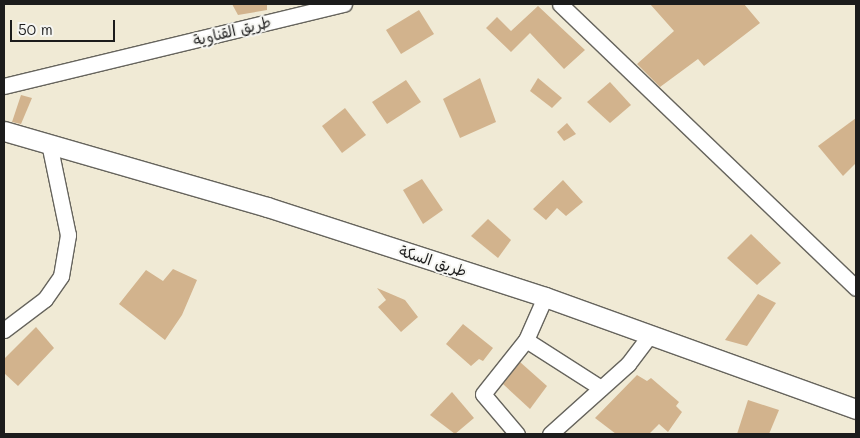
<!DOCTYPE html>
<html>
<head>
<meta charset="utf-8">
<style>
	body { margin:0 }
	#map { position:relative; width:860px; height:438px; overflow:hidden; background:#f0ead5; font-family:Mali,"Playpen Sans Arabic",sans-serif }
	div>[style] { position:absolute }
	.building>* { inset:0; background:#d2b38d }
	.roads { filter:drop-shadow(1px 0 #66645d) drop-shadow(-1px 0 #66645d) drop-shadow(0 1px #66645d) drop-shadow(0 -1px #66645d) }
	.minor>* { height:15px; margin:-7.5px; padding:0 7.5px; transform-origin:7.5px; border-radius:7.5px; background:#fff }
	.major>* { height:19px; margin:-9.5px; padding:0 9.5px; transform-origin:9.5px; border-radius:9.5px; background:#fff }
	span { translate:-50% -50%; white-space:nowrap; text-align:center; line-height:1.15; -webkit-text-stroke:4px #f6f6f2; paint-order:stroke }
	.street-label { font-size:15px; color:#1c1c1c }
	.frame { position:absolute; inset:0; border:5px solid #1c1c1c; pointer-events:none }
	.scale { position:absolute; left:10px; top:20px; width:105px; height:22px; box-sizing:border-box; border:2px solid #1c1c1c; border-top:0; padding-left:6px; font-size:15px; line-height:18px; white-space:nowrap; color:#1c1c1c; -webkit-text-stroke:4px #f6f6f2; paint-order:stroke }
</style>
</head>
<body>
<div id="map">
	<div class="building">
		<i style="clip-path:polygon(232px 4px,267px 4px,267px 10px,238px 15px)"></i>
		<i style="clip-path:polygon(650px 4px,744px 4px,760px 23px,704px 66px,698px 59px,660px 87px,637px 64px,674px 31px)"></i>
		<i style="clip-path:polygon(538px 6px,585px 50px,564px 69px,530px 33px,511px 52px,486px 28px,497px 17px,511px 31px)"></i>
		<i style="clip-path:polygon(419px 10px,434px 34px,401px 54px,386px 30px)"></i>
		<i style="clip-path:polygon(480px 78px,496px 122px,460px 138px,443px 99px)"></i>
		<i style="clip-path:polygon(538px 78px,562px 98px,552px 108px,530px 91px)"></i>
		<i style="clip-path:polygon(406px 80px,421px 102px,387px 124px,372px 102px)"></i>
		<i style="clip-path:polygon(610px 82px,631px 105px,610px 123px,587px 102px)"></i>
		<i style="clip-path:polygon(21px 95px,32px 98px,21px 124px,12px 122px)"></i>
		<i style="clip-path:polygon(345px 108px,366px 135px,342px 153px,322px 126px)"></i>
		<i style="clip-path:polygon(856px 118px,856px 163px,843px 176px,818px 146px)"></i>
		<i style="clip-path:polygon(567px 123px,576px 134px,564px 141px,557px 132px)"></i>
		<i style="clip-path:polygon(422px 179px,443px 210px,423px 224px,403px 190px)"></i>
		<i style="clip-path:polygon(563px 180px,583px 202px,566px 216px,557px 208px,546px 220px,533px 209px)"></i>
		<i style="clip-path:polygon(488px 219px,511px 240px,498px 258px,471px 236px)"></i>
		<i style="clip-path:polygon(751px 234px,781px 263px,757px 285px,727px 258px)"></i>
		<i style="clip-path:polygon(173px 269px,197px 280px,182px 315px,165px 340px,119px 304px,146px 270px,163px 281px)"></i>
		<i style="clip-path:polygon(377px 288px,405px 300px,418px 317px,401px 332px,378px 307px,386px 300px)"></i>
		<i style="clip-path:polygon(758px 294px,776px 303px,747px 346px,725px 340px)"></i>
		<i style="clip-path:polygon(463px 324px,493px 348px,483px 361px,479px 359px,471px 366px,446px 344px)"></i>
		<i style="clip-path:polygon(36px 327px,54px 348px,18px 386px,4px 373px,4px 359px)"></i>
		<i style="clip-path:polygon(520px 362px,547px 386px,530px 409px,503px 384px)"></i>
		<i style="clip-path:polygon(637px 375px,647px 381px,651px 378px,679px 402px,676px 406px,682px 412px,668px 432px,659px 424px,649px 434px,616px 434px,595px 418px)"></i>
		<i style="clip-path:polygon(452px 392px,474px 418px,455px 434px,430px 415px)"></i>
		<i style="clip-path:polygon(748px 400px,779px 410px,769px 434px,737px 434px)"></i>
	</div>
	<div class="roads">
		<div class="minor">
			<i style="left:560px;top:4px;width:410px;rotate:43.8deg"></i>
			<i style="left:4px;top:86px;width:350px;rotate:-13.6deg"></i>
			<i style="left:4px;top:330px;width:51px;rotate:-37.1deg"></i>
			<i style="left:45px;top:299px;width:28px;rotate:-55deg"></i>
			<i style="left:61px;top:276px;width:42px;rotate:-80.3deg"></i>
			<i style="left:68px;top:235px;width:94px;rotate:-101.7deg"></i>
			<i style="left:526px;top:340px;width:89px;rotate:32.6deg"></i>
			<i style="left:517px;top:434px;width:52px;rotate:-130.4deg"></i>
			<i style="left:483px;top:394px;width:69px;rotate:-51.5deg"></i>
			<i style="left:526px;top:340px;width:47px;rotate:-66.2deg"></i>
			<i style="left:550px;top:434px;width:105px;rotate:-41.9deg"></i>
			<i style="left:628px;top:364px;width:38px;rotate:-53deg"></i>
		</div>
		<div class="major">
			<i style="left:4px;top:131px;width:274px;rotate:16.1deg"></i>
			<i style="left:267px;top:207px;width:292px;rotate:17.9deg"></i>
			<i style="left:545px;top:297px;width:331px;rotate:19.8deg"></i>
		</div>
	</div>
	<div class="street-label">
		<span style="left:232px;top:31px;rotate:-14deg">طريق القناوية</span>
		<span style="left:433px;top:261px;rotate:18deg">طريق السكة</span>
	</div>
	<div class="frame"></div>
	<div class="scale">50 m</div>
</div>
</body>
</html>
